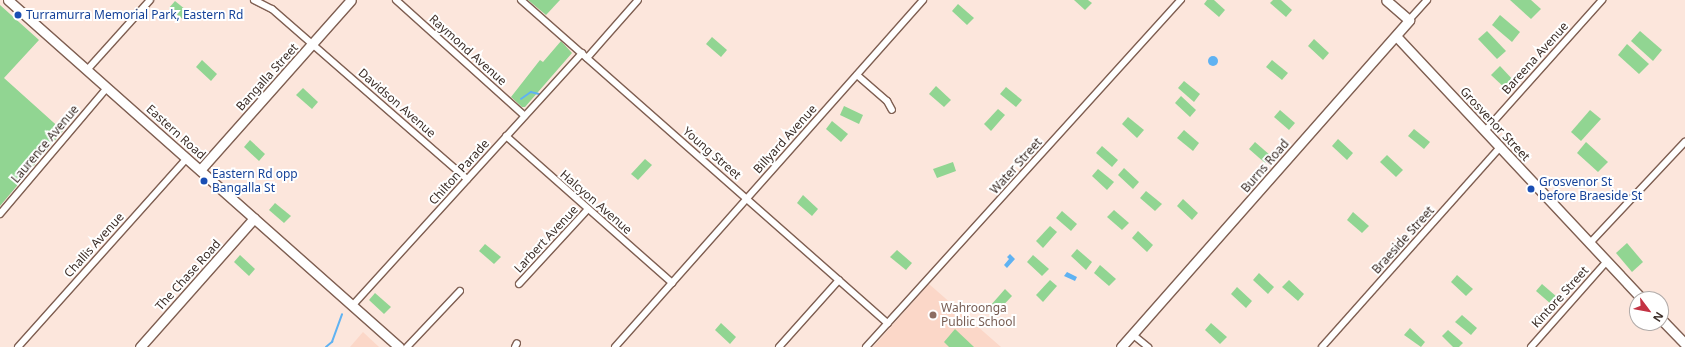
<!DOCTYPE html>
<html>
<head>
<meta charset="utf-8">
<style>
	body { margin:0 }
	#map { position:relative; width:1685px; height:347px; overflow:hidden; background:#fce6dc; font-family:"Noto Sans",sans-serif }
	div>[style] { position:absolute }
	.built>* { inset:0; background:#fbd7c8 }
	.green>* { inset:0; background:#91d592 }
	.water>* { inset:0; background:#5fb2f2 }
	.round { border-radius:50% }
	.stream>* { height:1.5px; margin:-0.75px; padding:0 0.75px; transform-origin:0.75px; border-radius:0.75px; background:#5fb2f2 }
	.roads { filter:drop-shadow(1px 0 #7f5f52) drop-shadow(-1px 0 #7f5f52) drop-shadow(0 1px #7f5f52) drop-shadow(0 -1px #7f5f52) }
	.street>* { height:6px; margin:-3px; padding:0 3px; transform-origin:3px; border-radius:3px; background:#fff }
	.secondary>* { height:9px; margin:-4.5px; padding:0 4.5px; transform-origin:4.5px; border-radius:4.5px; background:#fff }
	.dots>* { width:11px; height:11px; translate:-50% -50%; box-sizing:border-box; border:2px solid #fff; border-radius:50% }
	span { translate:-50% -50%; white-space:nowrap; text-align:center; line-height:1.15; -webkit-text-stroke:4px #fff; paint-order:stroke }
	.transit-label { font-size:12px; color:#164399 }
	.left { translate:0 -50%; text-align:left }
	.street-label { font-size:12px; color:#3b2d27 }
	.education-label { font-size:12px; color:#785e54 }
	.north { position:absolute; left:1629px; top:291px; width:40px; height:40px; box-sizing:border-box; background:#fff; border:1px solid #b1aba9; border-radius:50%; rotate:122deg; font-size:11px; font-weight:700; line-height:16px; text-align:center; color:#3b2d27 }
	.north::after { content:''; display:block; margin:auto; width:14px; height:18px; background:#c33344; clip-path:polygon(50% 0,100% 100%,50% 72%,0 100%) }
</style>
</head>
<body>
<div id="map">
	<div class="built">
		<i style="clip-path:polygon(929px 284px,1001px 347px,873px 347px)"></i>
		<i style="clip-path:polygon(363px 332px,379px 347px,350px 347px)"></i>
	</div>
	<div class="green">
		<i style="clip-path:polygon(528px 0,560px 0,546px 15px)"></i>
		<i style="clip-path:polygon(1074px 0,1088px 0,1092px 3px,1085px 10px)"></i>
		<i style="clip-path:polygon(1207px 0,1214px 0,1225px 10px,1219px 17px,1204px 4px)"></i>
		<i style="clip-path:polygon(1273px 0,1281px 0,1292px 10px,1286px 17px,1270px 3px)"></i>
		<i style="clip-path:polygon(1510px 0,1531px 0,1541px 9px,1531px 19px)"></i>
		<i style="clip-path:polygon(175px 1px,191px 14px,185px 21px,169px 8px)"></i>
		<i style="clip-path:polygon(958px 4px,974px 18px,967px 25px,952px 11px)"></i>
		<i style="clip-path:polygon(0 5px,39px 40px,4px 78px,63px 131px,0 206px)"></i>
		<i style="clip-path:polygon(1500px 15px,1520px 32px,1512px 42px,1492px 25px)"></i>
		<i style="clip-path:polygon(1487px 31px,1506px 51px,1497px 59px,1478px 39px)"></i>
		<i style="clip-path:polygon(1640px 31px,1662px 50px,1653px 61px,1631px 41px)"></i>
		<i style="clip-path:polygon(712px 37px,727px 50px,721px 57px,706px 44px)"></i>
		<i style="clip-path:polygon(1314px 39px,1329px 53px,1323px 60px,1308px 46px)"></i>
		<i style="clip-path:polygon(561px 41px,572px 53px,525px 107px,522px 107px,511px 97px,540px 60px,543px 62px)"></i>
		<i style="clip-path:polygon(1627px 44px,1649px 64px,1639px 74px,1618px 55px)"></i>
		<i style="clip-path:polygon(202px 60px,217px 74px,211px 81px,196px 67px)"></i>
		<i style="clip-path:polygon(1272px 60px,1288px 73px,1282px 80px,1266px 67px)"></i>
		<i style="clip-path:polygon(1500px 66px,1515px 82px,1507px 90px,1491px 75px)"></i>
		<i style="clip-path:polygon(1184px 81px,1200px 94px,1194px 102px,1178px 88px)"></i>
		<i style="clip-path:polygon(936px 86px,951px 100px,944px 107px,929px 94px)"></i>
		<i style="clip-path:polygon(1006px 87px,1022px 100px,1016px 107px,1000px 94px)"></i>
		<i style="clip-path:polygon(303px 88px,318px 102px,312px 109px,296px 95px)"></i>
		<i style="clip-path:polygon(1181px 96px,1196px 110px,1190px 117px,1175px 103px)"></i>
		<i style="clip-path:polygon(844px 106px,863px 115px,859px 124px,840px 115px)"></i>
		<i style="clip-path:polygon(998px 109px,1005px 115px,991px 131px,984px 124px)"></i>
		<i style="clip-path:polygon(1280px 110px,1295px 123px,1289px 130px,1274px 117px)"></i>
		<i style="clip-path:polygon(1590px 110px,1601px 119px,1581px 141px,1571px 132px)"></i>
		<i style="clip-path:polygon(1128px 117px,1144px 130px,1137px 138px,1122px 124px)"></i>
		<i style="clip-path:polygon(832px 121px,848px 134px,841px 142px,826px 129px)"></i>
		<i style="clip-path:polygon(1414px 129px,1430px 142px,1424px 149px,1408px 136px)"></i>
		<i style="clip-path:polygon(1184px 130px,1199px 143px,1193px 151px,1177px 138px)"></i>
		<i style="clip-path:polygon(1338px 139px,1353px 153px,1347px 160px,1332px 146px)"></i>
		<i style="clip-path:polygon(250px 140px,265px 154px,259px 161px,244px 147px)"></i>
		<i style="clip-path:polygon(1255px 142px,1271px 156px,1265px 163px,1249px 149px)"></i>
		<i style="clip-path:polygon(1586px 142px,1608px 162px,1598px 172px,1577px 153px)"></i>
		<i style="clip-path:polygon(1102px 146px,1118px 160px,1112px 167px,1096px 153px)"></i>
		<i style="clip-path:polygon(1387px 155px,1403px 170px,1396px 177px,1380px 162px)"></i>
		<i style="clip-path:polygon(645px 159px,652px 165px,638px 180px,631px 174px)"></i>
		<i style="clip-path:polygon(953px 162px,956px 171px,937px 178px,933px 169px)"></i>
		<i style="clip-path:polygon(1124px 168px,1139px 182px,1133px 189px,1118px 175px)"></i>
		<i style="clip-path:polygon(1098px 169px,1114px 182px,1107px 190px,1092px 176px)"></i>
		<i style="clip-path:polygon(1146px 191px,1162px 204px,1155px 211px,1140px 198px)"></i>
		<i style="clip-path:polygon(803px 195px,818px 209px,812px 216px,797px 203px)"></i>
		<i style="clip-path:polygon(1183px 199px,1198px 213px,1192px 220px,1177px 206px)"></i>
		<i style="clip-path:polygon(275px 203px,291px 216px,284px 223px,269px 210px)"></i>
		<i style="clip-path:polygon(1114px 210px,1129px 223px,1122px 230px,1107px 217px)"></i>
		<i style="clip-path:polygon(1062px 211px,1077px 224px,1071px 231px,1056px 218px)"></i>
		<i style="clip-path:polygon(1353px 212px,1369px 226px,1362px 233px,1347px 220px)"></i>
		<i style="clip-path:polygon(1050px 226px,1057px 232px,1043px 248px,1036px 241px)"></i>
		<i style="clip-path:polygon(1138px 231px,1153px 245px,1147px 252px,1132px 238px)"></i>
		<i style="clip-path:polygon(1627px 243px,1643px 262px,1632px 272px,1616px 253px)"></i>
		<i style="clip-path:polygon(485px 244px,501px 257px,494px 264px,479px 251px)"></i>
		<i style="clip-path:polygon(1077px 249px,1092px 262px,1086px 270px,1071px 256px)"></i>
		<i style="clip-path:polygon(897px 250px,912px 263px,906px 270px,890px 257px)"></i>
		<i style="clip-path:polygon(240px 255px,255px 269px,249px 276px,234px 262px)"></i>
		<i style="clip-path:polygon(1033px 255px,1049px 269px,1042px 276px,1027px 262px)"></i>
		<i style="clip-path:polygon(1100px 265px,1116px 279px,1109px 286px,1094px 273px)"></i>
		<i style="clip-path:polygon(1259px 273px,1274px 287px,1268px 294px,1253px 280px)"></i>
		<i style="clip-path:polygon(1457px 275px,1473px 289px,1466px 296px,1451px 282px)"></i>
		<i style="clip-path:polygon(1050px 280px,1057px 286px,1043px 302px,1036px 295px)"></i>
		<i style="clip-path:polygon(1289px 280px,1304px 294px,1298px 301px,1282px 287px)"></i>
		<i style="clip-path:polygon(1542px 284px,1557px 297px,1551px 304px,1536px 291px)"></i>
		<i style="clip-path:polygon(1237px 287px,1252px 301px,1246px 308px,1231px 294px)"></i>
		<i style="clip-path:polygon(1005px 289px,1012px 296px,998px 311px,991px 305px)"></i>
		<i style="clip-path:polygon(375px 293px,391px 307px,384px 314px,369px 300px)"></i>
		<i style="clip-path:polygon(1462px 315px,1477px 328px,1471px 335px,1455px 322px)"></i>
		<i style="clip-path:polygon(721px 323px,736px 337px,730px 344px,715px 330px)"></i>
		<i style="clip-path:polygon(1211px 323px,1227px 337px,1220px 344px,1205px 330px)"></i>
		<i style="clip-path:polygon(1410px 328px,1425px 342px,1421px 347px,1404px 335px)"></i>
		<i style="clip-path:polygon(955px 329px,974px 347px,949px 347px,944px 342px)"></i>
		<i style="clip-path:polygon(1448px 330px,1463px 343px,1459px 347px,1453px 347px,1442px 336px)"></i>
	</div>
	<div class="water">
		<i class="round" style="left:1208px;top:56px;width:10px;height:10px"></i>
		<i style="clip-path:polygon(1010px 254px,1015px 259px,1007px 268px,1004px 265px,1009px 259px,1007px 257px)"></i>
		<i style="clip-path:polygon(1067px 272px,1077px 277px,1075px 281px,1064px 276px)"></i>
	</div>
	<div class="stream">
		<i style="left:521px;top:99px;width:12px;rotate:-35deg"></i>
		<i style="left:531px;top:92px;width:8px;rotate:14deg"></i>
		<i style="left:470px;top:167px;width:23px;rotate:-49deg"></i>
		<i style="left:326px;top:347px;width:8px;rotate:-40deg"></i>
		<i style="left:332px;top:342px;width:29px;rotate:-70deg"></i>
	</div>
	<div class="roads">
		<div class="street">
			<i style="left:254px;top:0;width:20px;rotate:27deg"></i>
			<i style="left:272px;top:9px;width:259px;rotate:41.1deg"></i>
			<i style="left:396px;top:0;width:173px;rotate:42deg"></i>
			<i style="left:521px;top:0;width:489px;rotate:41.4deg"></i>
			<i style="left:1409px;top:20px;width:27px;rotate:-48deg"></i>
			<i style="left:587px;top:58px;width:77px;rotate:-48.7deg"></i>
			<i style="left:87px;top:70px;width:94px;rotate:-48deg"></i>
			<i style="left:857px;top:75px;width:40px;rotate:41deg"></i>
			<i style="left:887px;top:101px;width:10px;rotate:61deg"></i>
			<i style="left:1485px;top:131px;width:176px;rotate:-48.2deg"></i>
			<i style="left:506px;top:136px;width:222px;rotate:41.5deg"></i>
			<i style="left:0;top:214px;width:165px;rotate:-49.7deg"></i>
			<i style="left:1590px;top:243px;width:139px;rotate:-46.8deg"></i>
			<i style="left:519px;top:284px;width:102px;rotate:-47.4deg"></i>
			<i style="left:352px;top:306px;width:342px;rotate:-47.7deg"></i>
			<i style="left:1132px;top:334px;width:21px;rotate:39deg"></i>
			<i style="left:18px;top:347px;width:254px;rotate:-48.2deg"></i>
			<i style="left:407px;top:347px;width:77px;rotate:-46.6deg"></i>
			<i style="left:515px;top:347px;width:4px;rotate:-63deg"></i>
			<i style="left:615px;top:347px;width:464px;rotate:-48.4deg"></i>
			<i style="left:779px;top:347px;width:90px;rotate:-48.2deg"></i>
			<i style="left:866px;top:347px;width:469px;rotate:-47.8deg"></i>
			<i style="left:1322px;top:347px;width:268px;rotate:-48.3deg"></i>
			<i style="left:1531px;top:347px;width:115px;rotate:-48.5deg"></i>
		</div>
		<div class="secondary">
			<i style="left:8px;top:0;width:523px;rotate:41.59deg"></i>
			<i style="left:1396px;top:36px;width:360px;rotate:46.9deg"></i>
			<i style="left:200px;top:170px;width:227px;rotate:-48.4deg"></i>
			<i style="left:1661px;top:319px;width:35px;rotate:46deg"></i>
			<i style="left:140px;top:347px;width:172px;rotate:-48.5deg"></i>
			<i style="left:1121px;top:347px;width:436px;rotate:-48.6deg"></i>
			<i style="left:1409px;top:20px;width:30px;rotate:-139deg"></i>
		</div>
	</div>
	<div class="dots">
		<i style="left:18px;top:15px;background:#1a4fb4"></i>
		<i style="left:204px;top:181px;background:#1a4fb4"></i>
		<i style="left:1531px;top:189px;background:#1a4fb4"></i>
		<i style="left:933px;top:315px;background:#8d6e63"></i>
	</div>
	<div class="transit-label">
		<span class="left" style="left:26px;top:15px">Turramurra Memorial Park, Eastern Rd</span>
		<span class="left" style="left:212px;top:181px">Eastern Rd opp<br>Bangalla St</span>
		<span class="left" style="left:1539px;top:189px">Grosvenor St<br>before Braeside St</span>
	</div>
	<div class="street-label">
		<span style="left:468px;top:50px;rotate:42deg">Raymond Avenue</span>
		<span style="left:1535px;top:58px;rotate:-48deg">Bareena Avenue</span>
		<span style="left:267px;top:77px;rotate:-48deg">Bangalla Street</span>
		<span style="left:397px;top:103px;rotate:41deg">Davidson Avenue</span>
		<span style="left:1495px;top:124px;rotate:47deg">Grosvenor Street</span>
		<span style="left:176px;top:132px;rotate:42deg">Eastern Road</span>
		<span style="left:785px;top:139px;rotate:-48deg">Billyard Avenue</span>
		<span style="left:45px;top:144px;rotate:-50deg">Laurence Avenue</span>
		<span style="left:712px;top:153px;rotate:41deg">Young Street</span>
		<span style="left:1016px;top:166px;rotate:-48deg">Water Street</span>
		<span style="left:1265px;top:166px;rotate:-49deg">Burns Road</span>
		<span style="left:459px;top:172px;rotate:-48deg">Chilton Parade</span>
		<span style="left:596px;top:202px;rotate:41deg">Halcyon Avenue</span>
		<span style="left:546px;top:239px;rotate:-47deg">Larbert Avenue</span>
		<span style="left:1403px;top:240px;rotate:-48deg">Braeside Street</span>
		<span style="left:94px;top:245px;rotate:-48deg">Challis Avenue</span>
		<span style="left:188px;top:275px;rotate:-48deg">The Chase Road</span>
		<span style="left:1560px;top:297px;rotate:-48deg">Kintore Street</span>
	</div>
	<div class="education-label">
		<span class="left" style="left:941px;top:315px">Wahroonga<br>Public School</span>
	</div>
	<div class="north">N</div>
</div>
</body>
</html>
